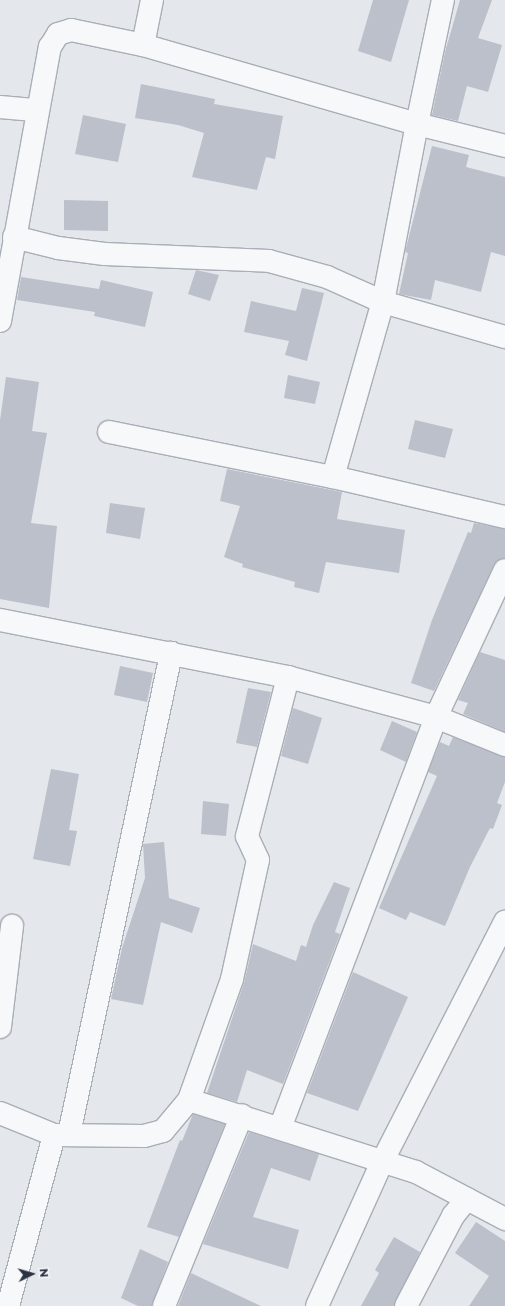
<!DOCTYPE html>
<html>
<head>
<meta charset="utf-8">
<style>
	body { margin:0 }
	#map { position:relative; width:505px; height:1306px; overflow:hidden; background:#e4e7ec; font-family:Montserrat,sans-serif }
	div>[style] { position:absolute }
	.building>* { inset:0; background:#bbc0ca }
	.roads { filter:drop-shadow(1px 0 #a9aeb7) drop-shadow(-1px 0 #a9aeb7) drop-shadow(0 1px #a9aeb7) drop-shadow(0 -1px #a9aeb7) }
	.minor>* { height:22px; margin:-11px; padding:0 11px; transform-origin:11px; border-radius:11px; background:#f7f8fa }
	span { translate:-50% -50%; white-space:nowrap; text-align:center; line-height:1.15; -webkit-text-stroke:3px #f4f6f9; paint-order:stroke }
	.north { position:absolute; left:12px; top:1254px; width:40px; height:40px; -webkit-text-stroke:3px #f4f6f9; paint-order:stroke; rotate:85deg; font-size:11px; font-weight:700; line-height:16px; text-align:center; color:#2b3445 }
	.north::after { content:''; display:block; margin:auto; width:14px; height:18px; background:#2b3445; clip-path:polygon(50% 0,100% 100%,50% 72%,0 100%) }
</style>
</head>
<body>
<div id="map">
	<div class="building">
		<i style="clip-path:polygon(373px 0,409px 0,391px 62px,358px 51px)"></i>
		<i style="clip-path:polygon(460px 0,492px 0,478px 38px,502px 45px,488px 92px,467px 86px,458px 121px,432px 115px,445px 52px)"></i>
		<i style="clip-path:polygon(141px 84px,215px 99px,214px 104px,283px 116px,275px 159px,266px 157px,257px 190px,192px 177px,204px 133px,178px 125px,135px 118px)"></i>
		<i style="clip-path:polygon(83px 115px,126px 124px,118px 162px,75px 154px)"></i>
		<i style="clip-path:polygon(432px 146px,469px 155px,466px 167px,505px 177px,505px 256px,491px 252px,481px 292px,435px 280px,431px 300px,399px 294px,408px 253px,405px 252px)"></i>
		<i style="clip-path:polygon(64px 200px,108px 201px,108px 231px,64px 230px)"></i>
		<i style="clip-path:polygon(196px 270px,219px 275px,210px 301px,188px 294px)"></i>
		<i style="clip-path:polygon(21px 277px,99px 289px,101px 280px,153px 292px,145px 327px,94px 316px,95px 312px,17px 300px)"></i>
		<i style="clip-path:polygon(302px 288px,324px 293px,307px 361px,285px 355px,289px 341px,244px 332px,251px 301px,296px 311px)"></i>
		<i style="clip-path:polygon(288px 375px,320px 382px,315px 404px,284px 398px)"></i>
		<i style="clip-path:polygon(6px 377px,39px 382px,32px 431px,47px 433px,31px 523px,57px 526px,49px 608px,0 599px,0 420px)"></i>
		<i style="clip-path:polygon(415px 420px,453px 429px,445px 458px,408px 449px)"></i>
		<i style="clip-path:polygon(227px 469px,342px 492px,337px 519px,405px 530px,399px 573px,326px 562px,319px 593px,294px 587px,295px 582px,242px 567px,243px 564px,224px 557px,240px 506px,220px 501px)"></i>
		<i style="clip-path:polygon(110px 503px,145px 508px,140px 539px,106px 533px)"></i>
		<i style="clip-path:polygon(474px 523px,505px 529px,505px 558px,494px 565px,434px 691px,411px 683px,432px 620px,468px 532px,471px 533px)"></i>
		<i style="clip-path:polygon(480px 652px,505px 660px,505px 732px,463px 714px,468px 703px,458px 700px)"></i>
		<i style="clip-path:polygon(120px 666px,153px 673px,147px 702px,114px 695px)"></i>
		<i style="clip-path:polygon(248px 688px,271px 692px,257px 747px,236px 743px)"></i>
		<i style="clip-path:polygon(293px 708px,322px 718px,308px 764px,281px 756px)"></i>
		<i style="clip-path:polygon(392px 721px,417px 732px,406px 762px,380px 750px)"></i>
		<i style="clip-path:polygon(453px 737px,505px 757px,505px 782px,497px 803px,502px 805px,493px 829px,490px 828px,470px 867px,445px 926px,410px 912px,406px 920px,379px 908px,437px 776px,428px 772px,440px 742px,449px 746px)"></i>
		<i style="clip-path:polygon(51px 769px,79px 774px,69px 830px,77px 831px,70px 866px,33px 859px)"></i>
		<i style="clip-path:polygon(203px 801px,229px 804px,226px 836px,201px 834px)"></i>
		<i style="clip-path:polygon(164px 842px,169px 898px,200px 908px,192px 933px,161px 922px,143px 1005px,111px 999px,122px 948px,145px 878px,143px 844px)"></i>
		<i style="clip-path:polygon(334px 882px,350px 888px,335px 932px,340px 934px,283px 1084px,247px 1070px,237px 1102px,207px 1093px,244px 983px,253px 944px,296px 961px,301px 945px,306px 947px,313px 925px)"></i>
		<i style="clip-path:polygon(353px 972px,408px 997px,358px 1111px,307px 1093px)"></i>
		<i style="clip-path:polygon(193px 1114px,225px 1124px,179px 1237px,147px 1227px,180px 1140px,182px 1141px)"></i>
		<i style="clip-path:polygon(249px 1132px,319px 1154px,310px 1181px,271px 1168px,253px 1217px,299px 1230px,288px 1269px,203px 1244px)"></i>
		<i style="clip-path:polygon(476px 1222px,505px 1241px,505px 1306px,469px 1306px,489px 1276px,455px 1253px)"></i>
		<i style="clip-path:polygon(394px 1237px,420px 1252px,394px 1306px,361px 1306px,379px 1273px,375px 1270px)"></i>
		<i style="clip-path:polygon(140px 1249px,168px 1262px,152px 1306px,138px 1306px,121px 1298px)"></i>
		<i style="clip-path:polygon(191px 1273px,261px 1306px,178px 1306px)"></i>
	</div>
	<div class="roads">
		<div class="minor">
			<i style="left:143px;top:45px;width:285px;rotate:16.1deg"></i>
			<i style="left:417px;top:124px;width:91px;rotate:14deg"></i>
			<i style="left:0;top:107px;width:37px;rotate:5deg"></i>
			<i style="left:14px;top:237px;width:45px;rotate:14deg"></i>
			<i style="left:58px;top:248px;width:47px;rotate:7.3deg"></i>
			<i style="left:105px;top:254px;width:164px;rotate:2.4deg"></i>
			<i style="left:269px;top:261px;width:60px;rotate:15.4deg"></i>
			<i style="left:327px;top:277px;width:61px;rotate:24.1deg"></i>
			<i style="left:383px;top:302px;width:127px;rotate:16deg"></i>
			<i style="left:0;top:321px;width:279px;rotate:-79.7deg"></i>
			<i style="left:50px;top:47px;width:15px;rotate:-58deg"></i>
			<i style="left:58px;top:34px;width:14px;rotate:-17deg"></i>
			<i style="left:71px;top:30px;width:74px;rotate:11.8deg"></i>
			<i style="left:143px;top:45px;width:46px;rotate:-78.7deg"></i>
			<i style="left:109px;top:432px;width:228px;rotate:11.4deg"></i>
			<i style="left:333px;top:477px;width:177px;rotate:13.1deg"></i>
			<i style="left:333px;top:477px;width:182px;rotate:-74.1deg"></i>
			<i style="left:383px;top:302px;width:181px;rotate:-79.2deg"></i>
			<i style="left:417px;top:124px;width:127px;rotate:-78.2deg"></i>
			<i style="left:0;top:620px;width:294px;rotate:11.2deg"></i>
			<i style="left:288px;top:677px;width:153px;rotate:15.1deg"></i>
			<i style="left:436px;top:717px;width:74px;rotate:22.1deg"></i>
			<i style="left:0;top:1027px;width:102px;rotate:-83.2deg"></i>
			<i style="left:189px;top:1100px;width:128px;rotate:-70.4deg"></i>
			<i style="left:232px;top:979px;width:122px;rotate:-77.7deg"></i>
			<i style="left:258px;top:860px;width:26px;rotate:-115deg"></i>
			<i style="left:247px;top:836px;width:164px;rotate:-75.5deg"></i>
			<i style="left:0;top:1113px;width:58px;rotate:22.2deg"></i>
			<i style="left:54px;top:1135px;width:90px;rotate:0.6deg"></i>
			<i style="left:144px;top:1136px;width:20px;rotate:-15deg"></i>
			<i style="left:163px;top:1131px;width:40px;rotate:-50deg"></i>
			<i style="left:189px;top:1100px;width:238px;rotate:17.6deg"></i>
			<i style="left:416px;top:1172px;width:101px;rotate:27.8deg"></i>
			<i style="left:280px;top:1128px;width:440px;rotate:-69.2deg"></i>
			<i style="left:436px;top:717px;width:162px;rotate:-64.9deg"></i>
			<i style="left:69px;top:1134px;width:492px;rotate:-78deg"></i>
			<i style="left:8px;top:1306px;width:177px;rotate:-74.9deg"></i>
			<i style="left:164px;top:1306px;width:206px;rotate:-67.8deg"></i>
			<i style="left:317px;top:1306px;width:158px;rotate:-65.7deg"></i>
			<i style="left:382px;top:1162px;width:270px;rotate:-62.9deg"></i>
			<i style="left:406px;top:1306px;width:102px;rotate:-62.4deg"></i>
			<i style="left:453px;top:1216px;width:22px;rotate:-51deg"></i>
		</div>
	</div>
	<div class="north">N</div>
</div>
</body>
</html>
